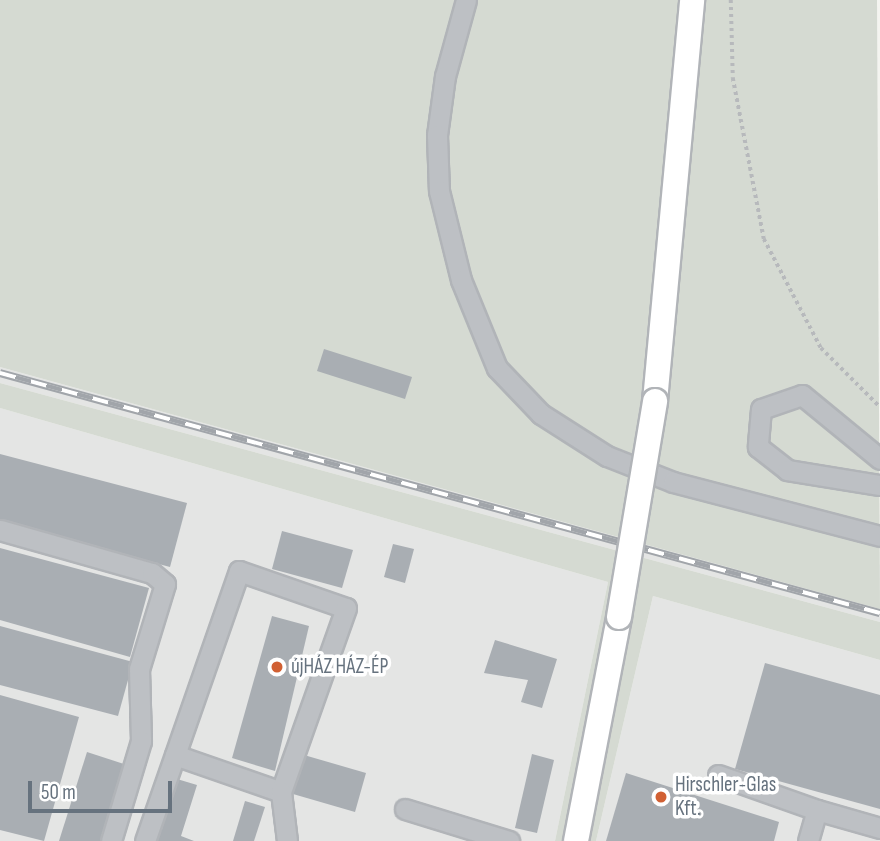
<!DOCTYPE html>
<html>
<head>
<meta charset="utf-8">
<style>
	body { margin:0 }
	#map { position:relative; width:880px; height:841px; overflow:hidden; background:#f4f4f0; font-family:"Sofia Sans Condensed",sans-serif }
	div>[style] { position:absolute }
	.built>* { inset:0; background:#e4e5e4 }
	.green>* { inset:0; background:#d5dad2 }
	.building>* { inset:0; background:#a9aeb3 }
	.path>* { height:3.5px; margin-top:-1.75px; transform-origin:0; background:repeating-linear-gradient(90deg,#b7b9bc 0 3.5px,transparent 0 7px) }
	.roads { filter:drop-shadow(2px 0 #b1b4b8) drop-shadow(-2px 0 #b1b4b8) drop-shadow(0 2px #b1b4b8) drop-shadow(0 -2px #b1b4b8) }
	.minor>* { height:19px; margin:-9.5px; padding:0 9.5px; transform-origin:9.5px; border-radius:9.5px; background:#bdc0c4 }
	.major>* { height:24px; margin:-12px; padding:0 12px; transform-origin:12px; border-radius:12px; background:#fff }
	.rail>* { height:8px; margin-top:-4px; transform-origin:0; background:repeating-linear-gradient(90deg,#fff 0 16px,#a1a5aa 0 32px); box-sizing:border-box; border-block:2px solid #a1a5aa }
	.bridges { filter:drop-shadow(2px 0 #b1b4b8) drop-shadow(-2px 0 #b1b4b8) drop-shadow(0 2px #b1b4b8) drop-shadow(0 -2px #b1b4b8) }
	.major-bridge>* { height:24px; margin:-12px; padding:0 12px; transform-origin:12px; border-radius:12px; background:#fff }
	.dots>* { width:19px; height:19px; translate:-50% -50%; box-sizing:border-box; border:4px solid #fff; border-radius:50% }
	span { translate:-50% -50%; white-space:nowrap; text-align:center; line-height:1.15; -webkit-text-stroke:7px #fff; paint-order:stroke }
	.poi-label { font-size:21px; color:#66727e }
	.left { translate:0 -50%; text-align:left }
	.scale { position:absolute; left:28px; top:781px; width:144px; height:32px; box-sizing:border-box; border:4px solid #66727e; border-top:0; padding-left:9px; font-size:21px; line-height:24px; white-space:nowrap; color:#66727e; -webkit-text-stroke:5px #fff; paint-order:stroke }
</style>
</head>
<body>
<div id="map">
	<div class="built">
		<i style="clip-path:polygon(0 367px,880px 609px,880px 622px,0 383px)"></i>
		<i style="clip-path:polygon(0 408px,608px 582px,555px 841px,0 841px)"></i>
		<i style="clip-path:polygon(653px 596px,880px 660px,880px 841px,596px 841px)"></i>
	</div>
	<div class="green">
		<i style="clip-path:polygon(0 0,877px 0,880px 609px,0 367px)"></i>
		<i style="clip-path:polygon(0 383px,880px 622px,880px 660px,653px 596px,596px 841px,555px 841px,608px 582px,0 408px)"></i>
	</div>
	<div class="building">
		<i style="clip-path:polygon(324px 349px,412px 377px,405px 399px,317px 371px)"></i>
		<i style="clip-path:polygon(0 454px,187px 503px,170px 567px,0 522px)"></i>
		<i style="clip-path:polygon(282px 531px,353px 550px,342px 588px,272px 569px)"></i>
		<i style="clip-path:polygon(393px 544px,414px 549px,405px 583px,384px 577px)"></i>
		<i style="clip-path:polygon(0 548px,149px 588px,130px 657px,0 620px)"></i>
		<i style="clip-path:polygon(272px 616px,309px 626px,275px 771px,232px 758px)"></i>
		<i style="clip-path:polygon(0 626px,133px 662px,118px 716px,0 685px)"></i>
		<i style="clip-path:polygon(495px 640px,557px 659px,542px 708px,521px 702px,528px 680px,484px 673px)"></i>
		<i style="clip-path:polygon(765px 663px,880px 695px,880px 809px,735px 769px)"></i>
		<i style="clip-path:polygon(0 695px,79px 717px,44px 841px,0 830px)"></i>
		<i style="clip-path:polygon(87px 752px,127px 765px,103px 841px,59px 841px)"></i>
		<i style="clip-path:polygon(532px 754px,554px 760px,537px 833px,515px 828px)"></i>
		<i style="clip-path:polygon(304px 755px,366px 773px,355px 812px,293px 794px)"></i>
		<i style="clip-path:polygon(626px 773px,779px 822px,774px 841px,606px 841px)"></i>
		<i style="clip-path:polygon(177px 779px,197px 785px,181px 836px,194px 841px,157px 841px)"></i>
		<i style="clip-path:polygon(245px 801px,265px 807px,254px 841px,233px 841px)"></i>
	</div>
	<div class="path">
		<i style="left:731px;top:0;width:78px;rotate:88.5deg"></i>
		<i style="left:733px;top:78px;width:164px;rotate:79.1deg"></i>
		<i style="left:764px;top:239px;width:123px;rotate:62.4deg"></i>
		<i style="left:821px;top:348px;width:83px;rotate:45deg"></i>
	</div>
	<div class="roads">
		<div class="minor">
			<i style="left:466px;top:0;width:79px;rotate:105.4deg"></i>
			<i style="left:445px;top:76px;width:60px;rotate:97.7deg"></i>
			<i style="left:437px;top:135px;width:56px;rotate:88deg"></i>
			<i style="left:439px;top:191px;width:92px;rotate:76.1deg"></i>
			<i style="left:461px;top:280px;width:95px;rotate:67.8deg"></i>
			<i style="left:497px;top:368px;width:64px;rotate:46.3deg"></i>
			<i style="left:541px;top:414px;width:78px;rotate:32.5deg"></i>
			<i style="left:607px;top:456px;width:71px;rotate:21.5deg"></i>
			<i style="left:673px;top:482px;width:214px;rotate:14.6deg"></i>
			<i style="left:880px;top:459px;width:101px;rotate:-140.6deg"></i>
			<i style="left:802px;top:395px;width:43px;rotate:161.1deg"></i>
			<i style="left:761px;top:409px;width:38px;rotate:95deg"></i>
			<i style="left:758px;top:447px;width:37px;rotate:38deg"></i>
			<i style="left:787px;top:470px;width:94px;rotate:9.2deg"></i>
			<i style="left:0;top:530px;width:158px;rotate:15.8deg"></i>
			<i style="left:152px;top:573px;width:17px;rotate:40deg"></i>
			<i style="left:165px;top:584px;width:89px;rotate:107deg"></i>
			<i style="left:139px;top:669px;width:72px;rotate:88.4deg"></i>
			<i style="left:141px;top:741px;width:104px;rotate:106.7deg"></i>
			<i style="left:175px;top:755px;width:112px;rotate:19.2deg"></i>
			<i style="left:718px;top:775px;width:105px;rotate:19.5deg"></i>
			<i style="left:405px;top:809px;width:109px;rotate:17.1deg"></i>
			<i style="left:145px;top:841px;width:286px;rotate:-70.8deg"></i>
			<i style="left:239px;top:571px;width:113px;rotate:19.1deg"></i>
			<i style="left:346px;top:608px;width:195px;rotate:109.5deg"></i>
			<i style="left:281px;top:792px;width:49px;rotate:83deg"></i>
			<i style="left:808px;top:841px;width:32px;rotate:-74deg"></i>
			<i style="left:817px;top:810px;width:66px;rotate:15.9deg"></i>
		</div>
		<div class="major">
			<i style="left:655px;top:401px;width:403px;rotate:-84.7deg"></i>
			<i style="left:576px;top:841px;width:228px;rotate:-79.1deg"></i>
		</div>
	</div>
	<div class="rail">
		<i style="left:0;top:373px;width:912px;rotate:15.26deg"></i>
	</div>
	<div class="bridges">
		<div class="major-bridge">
			<i style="left:619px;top:617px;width:219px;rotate:-80.5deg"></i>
		</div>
	</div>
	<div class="dots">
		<i style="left:277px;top:667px;background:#d16033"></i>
		<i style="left:661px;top:797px;background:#d16033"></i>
	</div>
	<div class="poi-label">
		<span class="left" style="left:291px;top:667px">újHÁZ HÁZ-ÉP</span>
		<span class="left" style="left:675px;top:797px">Hirschler-Glas<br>Kft.</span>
	</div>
	<div class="scale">50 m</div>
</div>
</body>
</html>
